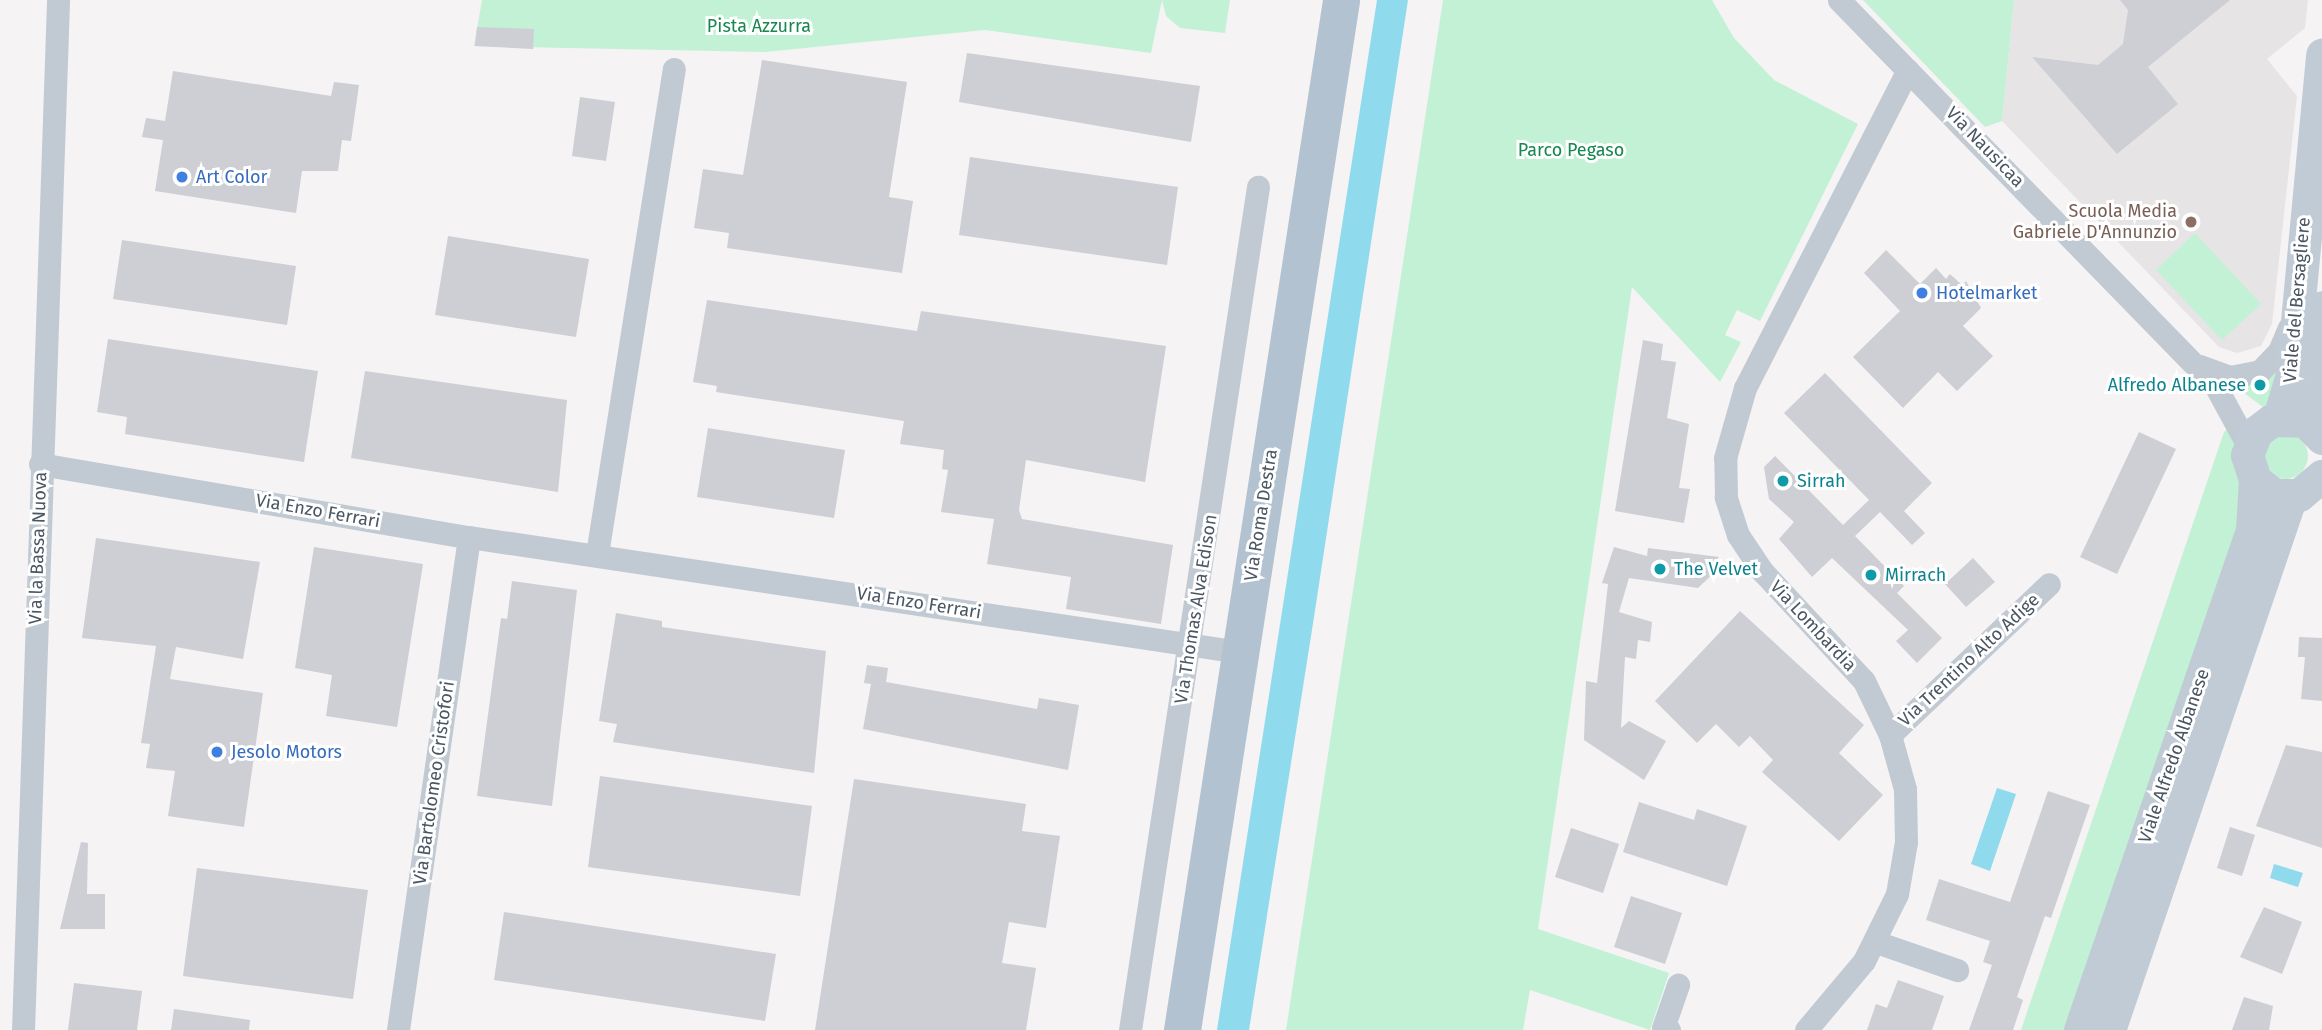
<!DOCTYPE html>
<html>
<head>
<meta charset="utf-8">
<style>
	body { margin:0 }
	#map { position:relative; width:2322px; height:1030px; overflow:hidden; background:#f5f3f3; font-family:"Fira Sans",sans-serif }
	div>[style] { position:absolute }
	.education>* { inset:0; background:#e6e4e5 }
	.green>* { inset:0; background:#c3f1d5 }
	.round { border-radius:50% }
	.water>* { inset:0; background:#90daee }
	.building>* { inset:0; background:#cdcfd5 }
	.street>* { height:23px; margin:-11.5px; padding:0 11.5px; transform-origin:11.5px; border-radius:11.5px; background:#c1cad2 }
	.secondary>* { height:33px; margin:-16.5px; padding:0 16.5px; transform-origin:16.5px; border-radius:16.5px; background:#c1cbd6 }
	.primary>* { height:37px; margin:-18.5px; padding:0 18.5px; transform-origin:18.5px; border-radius:18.5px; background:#b3c2d1 }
	.dots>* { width:19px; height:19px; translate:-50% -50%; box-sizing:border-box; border:4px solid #fff; border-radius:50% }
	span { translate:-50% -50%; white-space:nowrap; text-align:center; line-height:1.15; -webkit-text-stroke:6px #fff; paint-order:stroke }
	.park-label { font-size:18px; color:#17864f }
	.street-label { font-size:18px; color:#4a5661 }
	.shop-label { font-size:18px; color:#366cbe }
	.left { translate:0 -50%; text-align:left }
	.education-label { font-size:18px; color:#785e54 }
	.right { translate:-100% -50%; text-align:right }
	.culture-label { font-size:18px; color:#0d838f }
</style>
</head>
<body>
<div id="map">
	<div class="education">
		<i style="clip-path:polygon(2014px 0,2308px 0,2305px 28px,2267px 59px,2297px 96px,2272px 324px,2261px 346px,2237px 353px,2219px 347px,2002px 121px)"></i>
	</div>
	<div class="green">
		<i style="clip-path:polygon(482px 0,1162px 0,1151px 53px,985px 30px,765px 52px,474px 46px)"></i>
		<i style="clip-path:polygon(1162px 0,1230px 0,1225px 33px,1180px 28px,1166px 16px)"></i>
		<i style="clip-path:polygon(1443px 0,1712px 0,1734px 38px,1774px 80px,1858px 124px,1760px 321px,1737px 310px,1725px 335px,1741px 342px,1720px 382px,1632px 287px,1538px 929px,1669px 973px,1650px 1030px,1530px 990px,1523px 1030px,1286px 1030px)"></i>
		<i style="clip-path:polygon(1863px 0,2014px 0,2002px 121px,1985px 127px)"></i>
		<i style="clip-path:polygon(2195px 233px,2261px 304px,2222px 340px,2156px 270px)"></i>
		<i style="clip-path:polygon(2278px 368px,2282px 392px,2263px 407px,2232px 384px)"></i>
		<i style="clip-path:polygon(2233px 424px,2243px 509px,2067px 1030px,2021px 1030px,2224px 432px)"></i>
		<i class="round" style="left:2262px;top:433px;width:46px;height:46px"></i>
	</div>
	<div class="water">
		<i style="clip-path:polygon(1377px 0,1408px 0,1314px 617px,1249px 1030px,1217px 1030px)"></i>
		<i style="clip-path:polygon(1997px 788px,2016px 794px,1990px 871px,1971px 864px)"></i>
		<i style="clip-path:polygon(2274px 864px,2303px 873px,2298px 887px,2270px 878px)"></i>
	</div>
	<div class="building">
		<i style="clip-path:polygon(2120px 0,2230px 0,2148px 67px,2178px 104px,2117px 154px,2032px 57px,2098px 65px,2123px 44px,2128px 10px)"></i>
		<i style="clip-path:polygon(477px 27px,534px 29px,533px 49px,475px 46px)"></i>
		<i style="clip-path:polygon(967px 53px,1200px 86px,1191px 142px,959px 102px)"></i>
		<i style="clip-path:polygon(762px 60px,907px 82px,889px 197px,913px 201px,902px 273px,727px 248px,729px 233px,694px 228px,703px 169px,743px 175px)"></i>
		<i style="clip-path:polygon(173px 71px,331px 96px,334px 82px,359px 85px,351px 141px,342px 140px,338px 171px,302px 171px,296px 213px,155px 191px,163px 140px,142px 137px,146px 118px,165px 121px)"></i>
		<i style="clip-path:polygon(580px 97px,615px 102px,606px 161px,572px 156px)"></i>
		<i style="clip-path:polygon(970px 157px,1178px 187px,1167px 265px,959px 235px)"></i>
		<i style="clip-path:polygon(448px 236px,589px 259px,576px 337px,435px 315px)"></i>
		<i style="clip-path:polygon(122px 240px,296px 266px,287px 325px,113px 299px)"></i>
		<i style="clip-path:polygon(1886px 250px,1920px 284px,1936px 268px,1946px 279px,1950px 274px,1962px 285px,1966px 281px,1981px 308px,1963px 326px,1993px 356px,1957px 391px,1938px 372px,1903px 408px,1853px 357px,1900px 311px,1864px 273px)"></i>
		<i style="clip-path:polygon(707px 300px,917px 331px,921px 311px,1166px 346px,1145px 482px,1026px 460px,1019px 510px,1022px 519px,1173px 545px,1161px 624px,1066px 609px,1071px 577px,987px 564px,994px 519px,941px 512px,948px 470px,942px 469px,944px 450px,900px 444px,904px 421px,716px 392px,717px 386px,693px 382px)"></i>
		<i style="clip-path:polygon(108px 339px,318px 371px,304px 462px,125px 434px,127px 417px,97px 412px)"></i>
		<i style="clip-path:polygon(1643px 340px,1663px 344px,1661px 360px,1676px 362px,1667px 418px,1689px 424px,1679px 488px,1690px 489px,1684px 523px,1615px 511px)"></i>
		<i style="clip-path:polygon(365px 371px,567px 400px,558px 492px,351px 458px)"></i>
		<i style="clip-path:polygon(1825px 373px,1932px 483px,1904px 511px,1925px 533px,1912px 545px,1880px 512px,1855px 536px,1904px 586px,1897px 593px,1942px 638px,1917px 663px,1896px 641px,1908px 630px,1832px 558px,1812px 577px,1779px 539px,1794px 522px,1769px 499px,1764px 467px,1775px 456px,1843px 525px,1869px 500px,1784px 413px)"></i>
		<i style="clip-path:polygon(708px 428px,845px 450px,834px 518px,697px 497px)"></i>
		<i style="clip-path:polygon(2139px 432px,2176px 449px,2117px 574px,2080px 557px)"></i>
		<i style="clip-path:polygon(96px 538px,260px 562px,243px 659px,176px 647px,170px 679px,263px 693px,244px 827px,168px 816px,175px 771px,146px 768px,150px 744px,141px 743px,156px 646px,82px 638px)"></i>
		<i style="clip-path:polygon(314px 547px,423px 564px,397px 727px,326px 716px,332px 675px,295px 668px)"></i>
		<i style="clip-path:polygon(1614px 547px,1647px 556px,1648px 548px,1719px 557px,1710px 566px,1715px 572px,1698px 588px,1629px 578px,1619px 612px,1652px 622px,1650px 642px,1638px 640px,1636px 659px,1625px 657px,1621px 728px,1629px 721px,1666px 741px,1644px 780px,1584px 740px,1586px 681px,1597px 683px,1608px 584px,1602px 583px)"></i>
		<i style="clip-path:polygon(1973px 558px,1995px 582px,1966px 607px,1945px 584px)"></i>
		<i style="clip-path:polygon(512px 581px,577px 590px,552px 806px,477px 796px,501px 618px,507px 619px)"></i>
		<i style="clip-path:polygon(1740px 611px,1864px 725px,1839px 753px,1883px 795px,1839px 841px,1762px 772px,1773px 760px,1750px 736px,1739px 747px,1716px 724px,1697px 743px,1655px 701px)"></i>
		<i style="clip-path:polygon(616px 613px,662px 621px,662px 627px,826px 651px,814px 773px,613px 742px,617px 724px,599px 721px)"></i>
		<i style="clip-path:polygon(2299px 637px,2322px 638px,2322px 701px,2301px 699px,2305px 657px,2298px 657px)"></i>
		<i style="clip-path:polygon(867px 665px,888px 668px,886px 682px,1037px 709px,1039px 698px,1079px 705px,1068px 770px,863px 729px,871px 684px,864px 683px)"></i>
		<i style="clip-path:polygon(2286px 745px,2322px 752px,2322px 848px,2256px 826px)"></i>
		<i style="clip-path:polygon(600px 776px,812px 806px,800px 896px,588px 867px)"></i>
		<i style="clip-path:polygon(854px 779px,1026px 804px,1022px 831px,1060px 836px,1046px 928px,1009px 922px,1002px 963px,1036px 968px,1026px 1030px,815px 1030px)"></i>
		<i style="clip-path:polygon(2048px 791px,2090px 805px,2051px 918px,2045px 916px,2017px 997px,2023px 1000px,2013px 1030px,1969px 1030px,1992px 965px,1983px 962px,1990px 941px,1926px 920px,1939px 879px,2010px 902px)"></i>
		<i style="clip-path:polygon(1639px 802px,1694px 820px,1697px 809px,1747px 826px,1727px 886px,1623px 852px)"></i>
		<i style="clip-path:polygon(2230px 827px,2255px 835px,2242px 876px,2217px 868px)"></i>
		<i style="clip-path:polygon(1571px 828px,1619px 844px,1603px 893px,1555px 877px)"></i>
		<i style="clip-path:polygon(81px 842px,88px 843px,87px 894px,105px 894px,105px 929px,60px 929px)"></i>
		<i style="clip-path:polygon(197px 868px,368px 890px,353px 999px,183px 976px)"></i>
		<i style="clip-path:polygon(1631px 896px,1682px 913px,1665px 964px,1614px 947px)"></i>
		<i style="clip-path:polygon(2264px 907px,2302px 922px,2282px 974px,2240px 957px)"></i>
		<i style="clip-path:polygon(504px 912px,776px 954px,765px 1021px,494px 980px)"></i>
		<i style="clip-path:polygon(1898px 980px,1944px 996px,1932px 1030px,1867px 1030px,1876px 1004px,1887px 1008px)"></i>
		<i style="clip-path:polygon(74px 983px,142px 991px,137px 1030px,68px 1030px)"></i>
		<i style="clip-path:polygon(2244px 997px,2273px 1006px,2269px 1030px,2232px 1030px)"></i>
		<i style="clip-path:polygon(174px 1009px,250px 1020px,249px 1030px,171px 1030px)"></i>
	</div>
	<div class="street">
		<i style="left:1839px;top:0;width:540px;rotate:45.75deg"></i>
		<i style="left:2216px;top:387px;width:67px;rotate:61.5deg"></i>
		<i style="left:2200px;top:366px;width:32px;rotate:20deg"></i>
		<i style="left:2230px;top:377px;width:31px;rotate:-11deg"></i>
		<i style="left:2260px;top:371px;width:28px;rotate:-46deg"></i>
		<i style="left:2279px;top:351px;width:25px;rotate:-67deg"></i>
		<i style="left:40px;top:464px;width:435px;rotate:9.7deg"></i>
		<i style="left:469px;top:537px;width:780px;rotate:8.48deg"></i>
		<i style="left:597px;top:554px;width:491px;rotate:-81deg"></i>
		<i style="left:1890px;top:735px;width:219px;rotate:-43.5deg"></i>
		<i style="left:1876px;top:942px;width:86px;rotate:19.1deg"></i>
		<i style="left:23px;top:1030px;width:1031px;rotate:-88.05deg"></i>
		<i style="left:398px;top:1030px;width:498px;rotate:-81.8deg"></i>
		<i style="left:1130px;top:1030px;width:853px;rotate:-81.37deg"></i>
		<i style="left:1669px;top:1030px;width:6px;rotate:-162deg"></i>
		<i style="left:1663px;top:1028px;width:46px;rotate:-70.8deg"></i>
		<i style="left:1806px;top:1030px;width:90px;rotate:-50deg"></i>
		<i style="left:1864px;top:961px;width:75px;rotate:-63.8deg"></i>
		<i style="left:1897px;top:894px;width:53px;rotate:-80.2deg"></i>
		<i style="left:1906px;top:842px;width:53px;rotate:-91.1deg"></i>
		<i style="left:1905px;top:789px;width:56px;rotate:-105.5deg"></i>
		<i style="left:1890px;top:735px;width:60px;rotate:-115.7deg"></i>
		<i style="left:1864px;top:681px;width:150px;rotate:-132.8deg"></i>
		<i style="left:1762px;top:571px;width:43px;rotate:-123.7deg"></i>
		<i style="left:1738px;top:535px;width:40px;rotate:-108deg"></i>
		<i style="left:1726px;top:497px;width:39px;rotate:-91deg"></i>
		<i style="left:1725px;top:458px;width:73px;rotate:-74.1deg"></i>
		<i style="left:1745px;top:388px;width:357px;rotate:-62.9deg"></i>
	</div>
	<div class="secondary">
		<i style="left:2279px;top:418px;width:46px;rotate:-73.5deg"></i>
		<i style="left:2292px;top:374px;width:321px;rotate:-84.6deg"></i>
		<i style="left:2314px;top:428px;width:121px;rotate:-86.2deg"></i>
		<i style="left:2322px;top:438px;width:24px;rotate:-135deg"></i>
		<i style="left:2305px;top:421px;width:33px;rotate:-178deg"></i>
		<i style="left:2272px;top:420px;width:20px;rotate:143deg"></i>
		<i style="left:2256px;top:432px;width:25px;rotate:111deg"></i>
		<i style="left:2247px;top:455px;width:26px;rotate:72deg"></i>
		<i style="left:2255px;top:480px;width:24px;rotate:38deg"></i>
		<i style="left:2274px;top:495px;width:25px"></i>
		<i style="left:2299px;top:495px;width:30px;rotate:-40deg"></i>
		<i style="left:2080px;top:1030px;width:529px;rotate:-71.02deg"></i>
		<i style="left:2252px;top:530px;width:50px;rotate:-86.6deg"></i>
		<i style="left:2109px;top:1030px;width:564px;rotate:-71.18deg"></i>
	</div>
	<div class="primary">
		<i style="left:1182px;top:1030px;width:1042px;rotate:-81.22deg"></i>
	</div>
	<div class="dots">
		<i style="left:182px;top:177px;background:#3f7fe0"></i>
		<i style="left:2191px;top:222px;background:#8d6e63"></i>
		<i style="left:1922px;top:293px;background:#3f7fe0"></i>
		<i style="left:2260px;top:385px;background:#0f9aa8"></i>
		<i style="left:1783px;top:481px;background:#0f9aa8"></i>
		<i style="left:1660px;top:569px;background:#0f9aa8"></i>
		<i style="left:1871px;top:575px;background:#0f9aa8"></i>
		<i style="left:217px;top:752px;background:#3f7fe0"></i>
	</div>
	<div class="park-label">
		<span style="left:759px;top:26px">Pista Azzurra</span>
		<span style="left:1571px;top:150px">Parco Pegaso</span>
	</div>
	<div class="street-label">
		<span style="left:1985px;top:147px;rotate:46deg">Via Nausicaa</span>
		<span style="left:2297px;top:300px;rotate:-85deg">Viale del Bersagliere</span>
		<span style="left:318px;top:511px;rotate:10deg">Via Enzo Ferrari</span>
		<span style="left:1261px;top:515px;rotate:-81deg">Via Roma Destra</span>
		<span style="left:38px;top:548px;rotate:-88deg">Via la Bassa Nuova</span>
		<span style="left:919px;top:603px;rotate:9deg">Via Enzo Ferrari</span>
		<span style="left:1196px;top:609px;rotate:-81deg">Via Thomas Alva Edison</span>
		<span style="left:1813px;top:626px;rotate:47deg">Via Lombardia</span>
		<span style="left:1969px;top:660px;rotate:-43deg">Via Trentino Alto Adige</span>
		<span style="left:2174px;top:756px;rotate:-71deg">Viale Alfredo Albanese</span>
		<span style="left:434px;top:783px;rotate:-82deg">Via Bartolomeo Cristofori</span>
	</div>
	<div class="shop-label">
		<span class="left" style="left:196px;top:177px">Art Color</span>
		<span class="left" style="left:1936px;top:293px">Hotelmarket</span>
		<span class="left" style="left:231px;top:752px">Jesolo Motors</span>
	</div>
	<div class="education-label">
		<span class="right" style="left:2177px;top:222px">Scuola Media<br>Gabriele D'Annunzio</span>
	</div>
	<div class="culture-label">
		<span class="right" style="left:2246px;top:385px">Alfredo Albanese</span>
		<span class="left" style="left:1797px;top:481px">Sirrah</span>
		<span class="left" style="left:1674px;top:569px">The Velvet</span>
		<span class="left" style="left:1885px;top:575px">Mirrach</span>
	</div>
</div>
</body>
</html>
